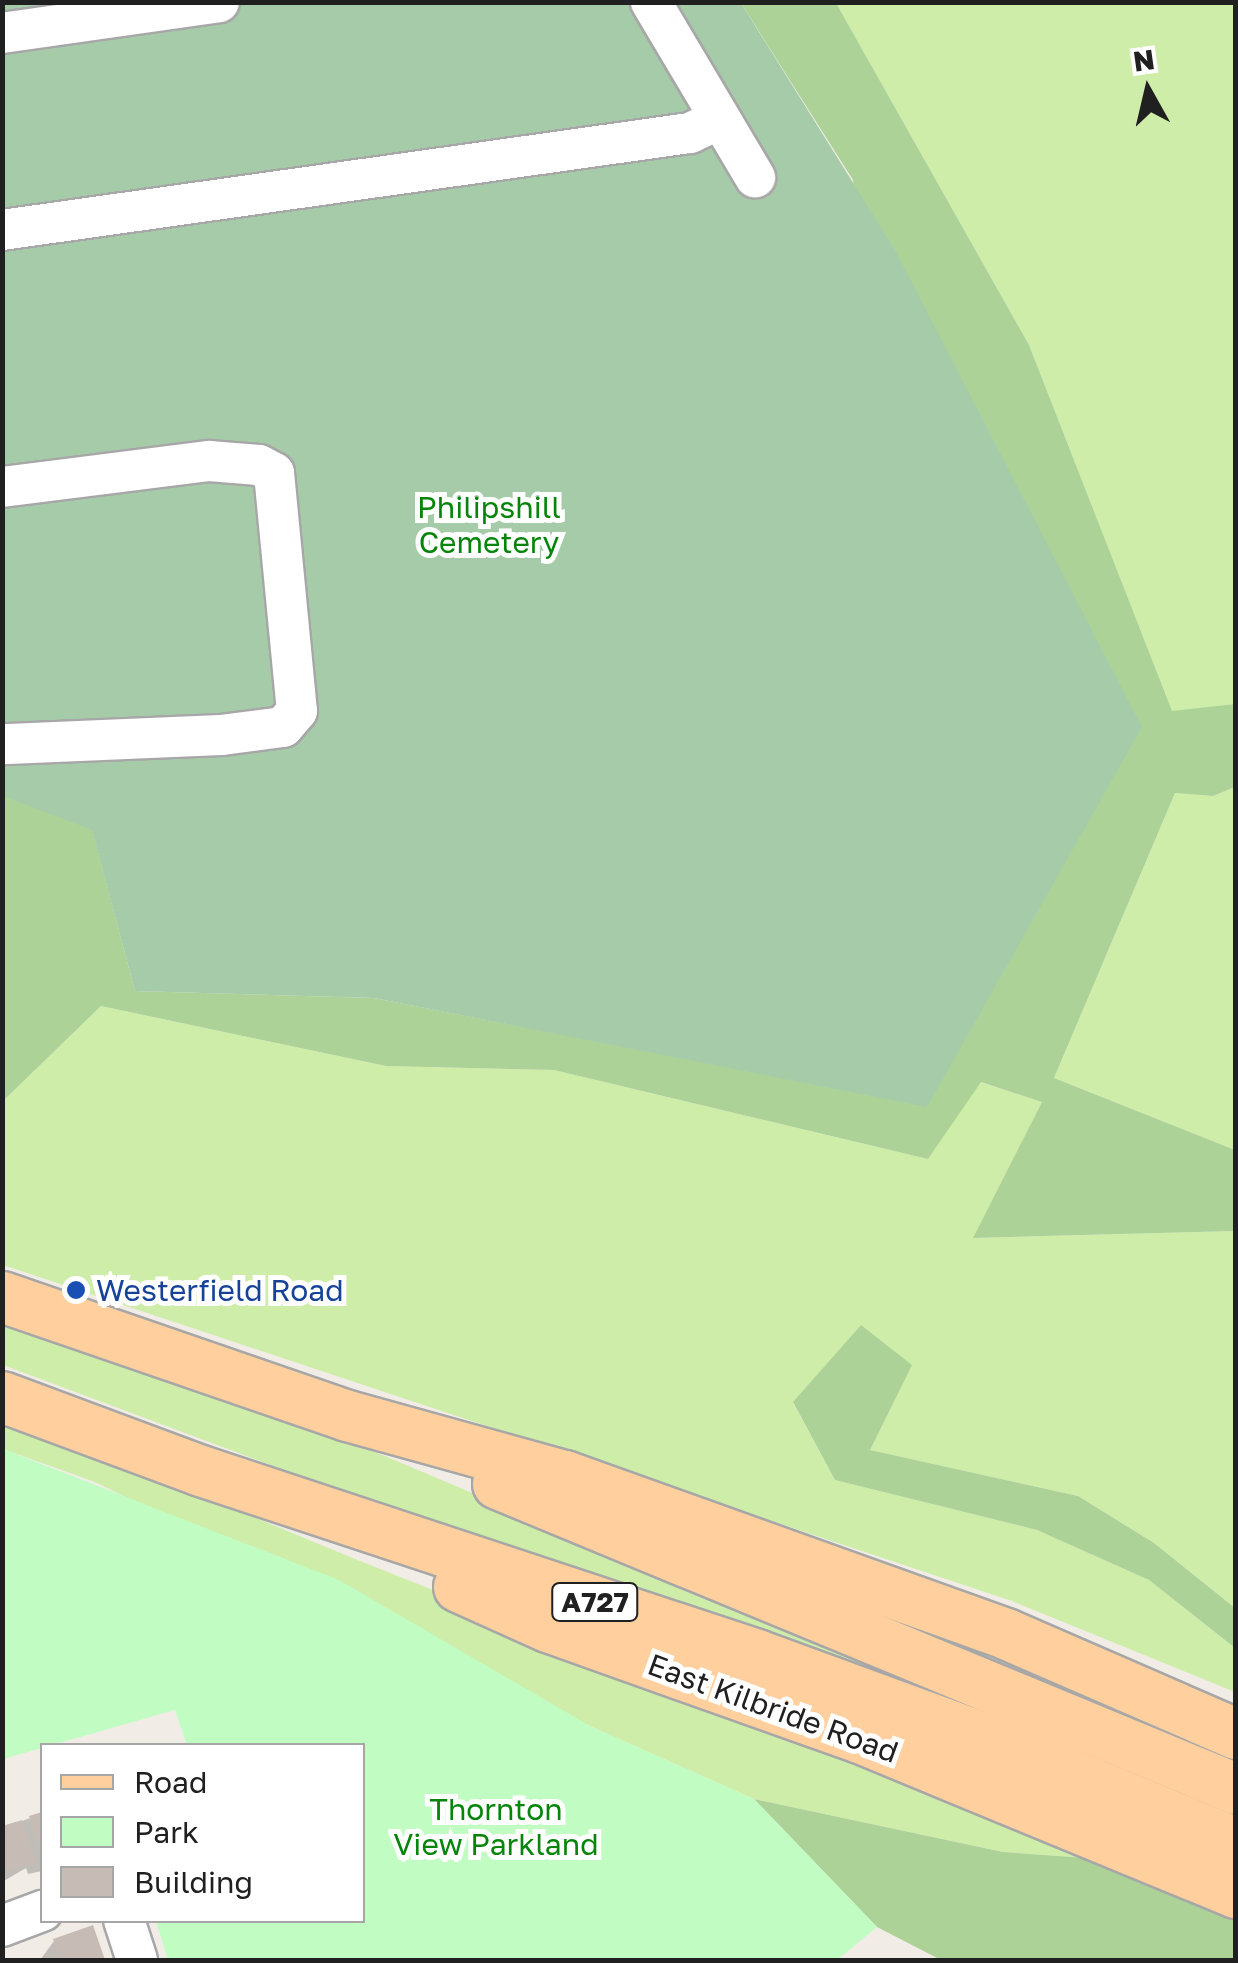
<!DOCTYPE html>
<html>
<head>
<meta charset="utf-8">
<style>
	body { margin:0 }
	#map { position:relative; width:1238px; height:1963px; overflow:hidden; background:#f1ede6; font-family:"Golos Text",sans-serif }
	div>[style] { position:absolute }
	.grass>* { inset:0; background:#ceeda9 }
	.forest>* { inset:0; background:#acd298 }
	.cemetery>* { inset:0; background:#a6cba9 }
	.park>* { inset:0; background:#c1fcc3 }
	.shadow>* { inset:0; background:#0003 }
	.building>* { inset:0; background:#c6bcb5 }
	.roads { filter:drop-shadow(2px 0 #a7a7a7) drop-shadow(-2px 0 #a7a7a7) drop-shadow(0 2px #a7a7a7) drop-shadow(0 -2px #a7a7a7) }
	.minor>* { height:40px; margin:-20px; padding:0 20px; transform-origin:20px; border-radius:20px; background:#fff }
	.major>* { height:50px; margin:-25px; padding:0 25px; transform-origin:25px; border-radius:25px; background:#ffd09d }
	.dots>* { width:28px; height:28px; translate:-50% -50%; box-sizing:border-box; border:5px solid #fff; border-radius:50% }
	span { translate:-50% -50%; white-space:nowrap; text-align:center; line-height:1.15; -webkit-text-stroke:10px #fff; paint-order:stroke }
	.shield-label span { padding:2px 8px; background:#fff; border:2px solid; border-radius:8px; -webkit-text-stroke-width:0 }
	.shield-label { font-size:28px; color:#202020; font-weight:700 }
	.park-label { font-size:30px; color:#06850a }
	.transit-label { font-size:30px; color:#164399 }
	.left { translate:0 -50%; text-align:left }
	.street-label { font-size:30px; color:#202020 }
	.frame { position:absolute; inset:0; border:5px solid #202020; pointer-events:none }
	.legend { position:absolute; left:40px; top:1743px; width:325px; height:180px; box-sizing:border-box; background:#fff; border:2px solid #a6a6a6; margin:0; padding:12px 18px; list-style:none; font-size:30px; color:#202020 }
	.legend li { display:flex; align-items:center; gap:20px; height:50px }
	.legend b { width:50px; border:2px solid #a6a6a6 }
	.north { position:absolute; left:1098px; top:40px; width:100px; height:100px; -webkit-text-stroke:8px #fff; paint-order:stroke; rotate:352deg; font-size:28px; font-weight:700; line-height:40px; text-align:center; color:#202020 }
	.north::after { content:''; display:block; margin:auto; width:35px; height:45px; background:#202020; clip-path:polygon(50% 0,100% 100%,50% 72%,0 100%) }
</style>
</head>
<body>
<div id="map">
	<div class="grass">
		<i style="clip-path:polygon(836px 3px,1235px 3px,1235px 704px,1172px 712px,1029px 345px)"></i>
		<i style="clip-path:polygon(1235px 787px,1235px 1150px,1054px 1078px,1175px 793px,1213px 796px)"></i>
		<i style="clip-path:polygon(101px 1006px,386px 1066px,554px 1070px,928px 1159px,980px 1082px,1042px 1102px,974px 1238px,1235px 1231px,1235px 1608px,1154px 1543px,1078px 1496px,869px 1450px,861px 1325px,793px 1403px,835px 1480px,1037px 1530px,1149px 1580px,1235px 1648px,1235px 1692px,1012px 1601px,3px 1265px,3px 1101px)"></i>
		<i style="clip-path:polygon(2px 1321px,177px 1373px,392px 1459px,1149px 1779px,554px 1571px,3px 1365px)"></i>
		<i style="clip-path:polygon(2px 1413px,355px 1559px,1114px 1860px,1003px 1852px,754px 1799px,590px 1726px,95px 1482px,3px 1449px)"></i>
	</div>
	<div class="forest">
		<i style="clip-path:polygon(741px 3px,836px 3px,1029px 345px,1172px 711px,1235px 704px,1235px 787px,1213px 796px,1175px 793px,1054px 1078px,1235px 1150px,1235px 1231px,973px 1238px,1042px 1102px,981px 1082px,928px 1159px,554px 1070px,386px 1066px,101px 1006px,3px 1101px,2px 796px,12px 795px,92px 829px,135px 991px,374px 998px,928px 1106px,853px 180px)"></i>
		<i style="clip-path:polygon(861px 1325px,912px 1365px,870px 1450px,1078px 1496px,1154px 1543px,1235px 1608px,1235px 1648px,1149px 1580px,1037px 1530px,835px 1480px,793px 1402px)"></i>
		<i style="clip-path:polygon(754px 1799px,1003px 1852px,1114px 1860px,1235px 1914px,1235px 1960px,941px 1960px,877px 1927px)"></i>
	</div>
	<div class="cemetery">
		<i style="clip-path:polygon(3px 3px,741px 3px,895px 250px,1142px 727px,927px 1107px,374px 998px,135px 991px,92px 830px,3px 796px)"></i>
	</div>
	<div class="park">
		<i style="clip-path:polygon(3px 1449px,339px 1580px,590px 1726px,754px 1799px,877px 1927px,837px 1960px,168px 1960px,156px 1921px,362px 1920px,362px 1746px,187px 1745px,175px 1710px,3px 1759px)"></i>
	</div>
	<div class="shadow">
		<i style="clip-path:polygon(42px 1814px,42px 1871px,28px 1874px,26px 1868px,2px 1882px,2px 1828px)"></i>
		<i style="clip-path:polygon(91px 1928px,102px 1960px,40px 1960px,54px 1941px)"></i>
	</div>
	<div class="building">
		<i style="clip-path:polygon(42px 1812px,42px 1856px,29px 1816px)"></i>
		<i style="clip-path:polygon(22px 1820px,35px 1863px,2px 1872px,2px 1826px)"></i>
		<i style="clip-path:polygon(93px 1925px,105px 1960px,60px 1960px,53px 1939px)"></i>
	</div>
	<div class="roads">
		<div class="minor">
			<i style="left:651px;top:2px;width:204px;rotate:59.3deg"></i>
			<i style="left:2px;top:33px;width:219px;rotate:-8.1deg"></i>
			<i style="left:2px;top:230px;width:695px;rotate:-8.03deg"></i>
			<i style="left:690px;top:133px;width:33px;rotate:-25deg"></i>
			<i style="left:2px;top:487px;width:209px;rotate:-7.2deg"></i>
			<i style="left:209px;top:461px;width:50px;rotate:4.6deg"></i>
			<i style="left:259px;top:465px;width:17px;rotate:28deg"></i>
			<i style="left:274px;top:473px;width:239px;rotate:84.5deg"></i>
			<i style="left:297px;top:711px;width:21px;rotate:131deg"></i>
			<i style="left:283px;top:727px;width:63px;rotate:172.6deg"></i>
			<i style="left:221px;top:735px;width:219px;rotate:177.6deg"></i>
			<i style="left:124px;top:1920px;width:42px;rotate:72deg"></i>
			<i style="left:2px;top:1926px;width:43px;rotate:-20.6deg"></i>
		</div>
		<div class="major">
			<i style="left:2px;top:1297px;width:366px;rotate:19deg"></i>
			<i style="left:348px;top:1416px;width:225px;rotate:15.5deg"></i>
			<i style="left:565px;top:1476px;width:468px;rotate:19.7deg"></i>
			<i style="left:1006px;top:1634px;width:251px;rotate:23.5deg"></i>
			<i style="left:2px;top:1397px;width:212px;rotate:20.4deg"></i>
			<i style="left:201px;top:1471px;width:586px;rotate:18.31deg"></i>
			<i style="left:757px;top:1655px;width:244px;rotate:20.1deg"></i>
			<i style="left:986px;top:1739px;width:271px;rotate:22.6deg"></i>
			<i style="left:498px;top:1484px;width:799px;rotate:22.45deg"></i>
			<i style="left:459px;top:1587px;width:98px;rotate:24.2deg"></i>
			<i style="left:548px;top:1627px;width:331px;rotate:19.6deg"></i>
			<i style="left:860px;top:1738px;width:407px;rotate:22.4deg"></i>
		</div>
	</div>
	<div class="dots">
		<i style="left:76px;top:1290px;background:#1a4fb4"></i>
	</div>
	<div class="shield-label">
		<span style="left:595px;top:1602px">A727</span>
	</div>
	<div class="park-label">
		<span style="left:489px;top:524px">Philipshill<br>Cemetery</span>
		<span style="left:496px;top:1826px">Thornton<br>View Parkland</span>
	</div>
	<div class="transit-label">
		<span class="left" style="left:96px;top:1290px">Westerfield Road</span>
	</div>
	<div class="street-label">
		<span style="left:773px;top:1708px;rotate:20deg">East Kilbride Road</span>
	</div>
	<div class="frame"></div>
	<ul class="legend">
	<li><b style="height:12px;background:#ffd09d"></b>Road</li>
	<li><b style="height:28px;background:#c1fcc3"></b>Park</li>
	<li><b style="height:28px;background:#c6bcb5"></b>Building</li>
	</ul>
	<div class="north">N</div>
</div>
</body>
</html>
